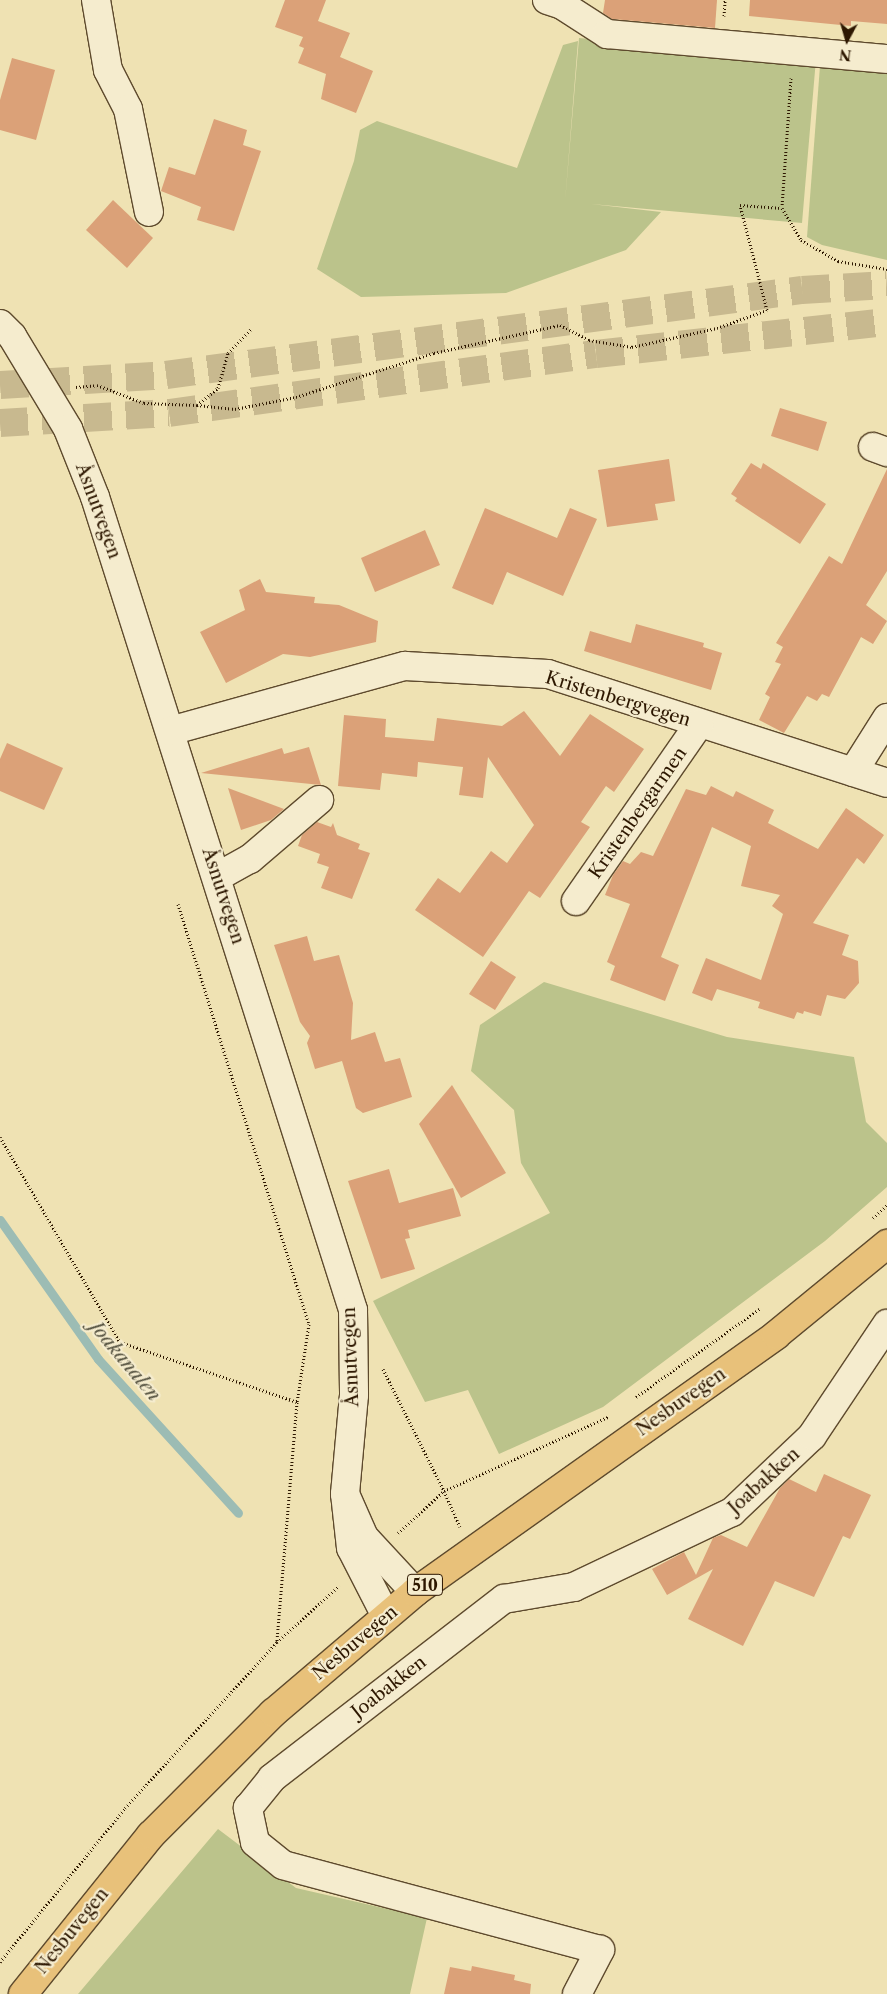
<!DOCTYPE html>
<html>
<head>
<meta charset="utf-8">
<style>
	body { margin:0 }
	#map { position:relative; width:887px; height:1994px; overflow:hidden; background:#efe2b3; font-family:"Libre Caslon Text",serif }
	div>[style] { position:absolute }
	.green>* { inset:0; background:#bbc38b }
	.stream>* { height:9px; margin:-4.5px; padding:0 4.5px; transform-origin:4.5px; border-radius:4.5px; background:#9cbcb4 }
	.building>* { inset:0; background:#dba178 }
	.highway-tunnel>* { height:28px; margin-top:-14px; transform-origin:0; background:repeating-linear-gradient(90deg,#c8b98f 0 28px,transparent 0 42px) }
	.path>* { height:3px; margin-top:-1.5px; transform-origin:0; background:repeating-linear-gradient(90deg,#2d1700 0 1px,transparent 0 3.5px) }
	.roads { filter:drop-shadow(1px 0 #5e4a2d) drop-shadow(-1px 0 #5e4a2d) drop-shadow(0 1px #5e4a2d) drop-shadow(0 -1px #5e4a2d) }
	.minor>* { height:28px; margin:-14px; padding:0 14px; transform-origin:14px; border-radius:14px; background:#f5ecce }
	.major>* { height:28px; margin:-14px; padding:0 14px; transform-origin:14px; border-radius:14px; background:#e8c17a }
	span { translate:-50% -50%; white-space:nowrap; text-align:center; line-height:1.15; -webkit-text-stroke:4.5px #f5ecce; paint-order:stroke }
	.shield-label span { padding:1px 4px; background:#f5ecce; border:1px solid; border-radius:4px; -webkit-text-stroke-width:0 }
	.shield-label { font-size:16px; color:#2d1700; font-weight:700 }
	.street-label { font-size:18px; color:#2d1700 }
	.water-label { font-size:19px; color:#54513f; font-style:italic }
	.north { position:absolute; left:822px; top:15px; width:50px; height:50px; -webkit-text-stroke:4px #f5ecce; paint-order:stroke; rotate:186deg; font-size:14px; font-weight:700; line-height:20px; text-align:center; color:#2d1700 }
	.north::after { content:''; display:block; margin:auto; width:18px; height:22px; background:#2d1700; clip-path:polygon(50% 0,100% 100%,50% 72%,0 100%) }
</style>
</head>
<body>
<div id="map">
	<div class="green">
		<i style="clip-path:polygon(579px 38px,816px 59px,802px 223px,591px 204px,661px 212px,626px 250px,506px 293px,361px 297px,317px 269px,354px 161px,360px 130px,377px 121px,517px 168px,563px 45px,578px 41px,565px 202px)"></i>
		<i style="clip-path:polygon(820px 66px,887px 70px,887px 260px,822px 245px,807px 237px)"></i>
		<i style="clip-path:polygon(544px 982px,727px 1037px,854px 1057px,866px 1122px,887px 1143px,887px 1187px,825px 1241px,603px 1407px,499px 1454px,468px 1390px,425px 1402px,373px 1301px,550px 1213px,521px 1163px,514px 1110px,471px 1071px,480px 1025px)"></i>
		<i style="clip-path:polygon(218px 1829px,296px 1888px,427px 1918px,410px 1994px,78px 1994px)"></i>
	</div>
	<div class="stream">
		<i style="left:0;top:1220px;width:170px;rotate:54.8deg"></i>
		<i style="left:98px;top:1359px;width:208px;rotate:47.7deg"></i>
	</div>
	<div class="building">
		<i style="clip-path:polygon(285px 0,326px 0,318px 21px,350px 33px,340px 57px,373px 71px,356px 113px,321px 99px,326px 74px,298px 63px,304px 48px,299px 46px,303px 37px,275px 27px)"></i>
		<i style="clip-path:polygon(605px 0,717px 0,715px 28px,612px 19px,603px 13px)"></i>
		<i style="clip-path:polygon(750px 0,887px 0,887px 24px,851px 21px,851px 26px,749px 16px)"></i>
		<i style="clip-path:polygon(12px 58px,55px 70px,36px 140px,0 130px,0 100px)"></i>
		<i style="clip-path:polygon(214px 119px,247px 130px,243px 145px,261px 151px,234px 231px,197px 220px,201px 207px,161px 191px,169px 167px,195px 175px)"></i>
		<i style="clip-path:polygon(113px 200px,153px 238px,127px 268px,86px 230px)"></i>
		<i style="clip-path:polygon(780px 408px,827px 422px,818px 451px,771px 436px)"></i>
		<i style="clip-path:polygon(669px 459px,675px 501px,655px 504px,658px 520px,607px 527px,598px 470px)"></i>
		<i style="clip-path:polygon(751px 463px,761px 469px,763px 463px,826px 504px,800px 544px,735px 501px,737px 498px,731px 494px)"></i>
		<i style="clip-path:polygon(887px 469px,887px 571px,866px 605px,887px 621px,873px 644px,861px 637px,829px 697px,822px 694px,817px 701px,807px 696px,784px 733px,759px 720px,770px 697px,765px 694px,781px 664px,775px 662px,783px 647px,776px 643px,829px 556px,842px 564px)"></i>
		<i style="clip-path:polygon(485px 508px,557px 538px,570px 508px,597px 519px,563px 596px,507px 572px,493px 605px,452px 588px)"></i>
		<i style="clip-path:polygon(425px 530px,440px 565px,375px 592px,361px 558px)"></i>
		<i style="clip-path:polygon(260px 579px,266px 592px,315px 597px,314px 603px,339px 605px,378px 621px,376px 642px,310px 657px,283px 654px,226px 683px,200px 632px,245px 610px,239px 590px)"></i>
		<i style="clip-path:polygon(636px 624px,704px 643px,703px 647px,722px 653px,711px 690px,584px 651px,590px 631px,631px 643px)"></i>
		<i style="clip-path:polygon(524px 711px,560px 756px,590px 714px,644px 749px,614px 792px,606px 786px,581px 822px,590px 827px,540px 898px,529px 891px,483px 957px,415px 910px,438px 878px,460px 893px,491px 851px,507px 863px,534px 825px,488px 757px,483px 798px,459px 795px,463px 767px,418px 762px,417px 777px,382px 773px,380px 790px,338px 786px,344px 715px,386px 719px,385px 737px,434px 741px,437px 718px,502px 726px)"></i>
		<i style="clip-path:polygon(7px 743px,63px 768px,44px 810px,0 791px,0 759px)"></i>
		<i style="clip-path:polygon(309px 747px,321px 785px,201px 773px,282px 748px,284px 754px)"></i>
		<i style="clip-path:polygon(711px 786px,733px 797px,736px 791px,774px 810px,768px 823px,818px 849px,846px 808px,884px 835px,864px 864px,857px 858px,813px 923px,849px 935px,842px 955px,858px 961px,859px 983px,845px 999px,827px 995px,821px 1016px,804px 1011px,803px 1014px,797px 1012px,794px 1019px,758px 1008px,760px 1002px,717px 989px,712px 1001px,692px 993px,706px 958px,761px 980px,783px 914px,772px 906px,780px 895px,741px 886px,751px 846px,712px 827px,661px 957px,679px 965px,665px 1001px,610px 980px,615px 966px,607px 962px,630px 904px,605px 895px,613px 875px,623px 861px,630px 864px,641px 852px,653px 856px,686px 789px,706px 795px)"></i>
		<i style="clip-path:polygon(228px 788px,284px 809px,271px 820px,241px 830px)"></i>
		<i style="clip-path:polygon(317px 822px,331px 827px,333px 823px,337px 835px,360px 844px,358px 849px,370px 853px,352px 899px,321px 888px,329px 867px,317px 863px,320px 854px,298px 846px,302px 835px)"></i>
		<i style="clip-path:polygon(307px 936px,314px 961px,339px 955px,353px 1003px,351px 1040px,375px 1032px,385px 1062px,400px 1058px,412px 1097px,363px 1113px,356px 1108px,342px 1061px,315px 1069px,307px 1043px,310px 1036px,300px 1022px,274px 945px)"></i>
		<i style="clip-path:polygon(491px 961px,516px 977px,495px 1010px,469px 994px)"></i>
		<i style="clip-path:polygon(452px 1085px,506px 1173px,461px 1198px,419px 1124px)"></i>
		<i style="clip-path:polygon(389px 1169px,399px 1203px,453px 1188px,461px 1216px,408px 1230px,410px 1238px,405px 1239px,415px 1269px,381px 1279px,348px 1181px)"></i>
		<i style="clip-path:polygon(824px 1474px,871px 1495px,850px 1539px,843px 1536px,814px 1597px,775px 1581px,743px 1646px,688px 1619px,713px 1569px,667px 1595px,652px 1569px,684px 1552px,696px 1575px,713px 1538px,721px 1535px,747px 1547px,780px 1488px,789px 1479px,816px 1492px)"></i>
		<i style="clip-path:polygon(472px 1966px,515px 1975px,514px 1980px,531px 1984px,530px 1994px,444px 1994px,450px 1967px,471px 1971px)"></i>
	</div>
	<div class="highway-tunnel">
		<i style="left:0;top:385px;width:166px;rotate:-3.4deg"></i>
		<i style="left:166px;top:375px;width:642px;rotate:-7.61deg"></i>
		<i style="left:802px;top:290px;width:85px;rotate:-3.4deg"></i>
		<i style="left:0;top:423px;width:169px;rotate:-3.4deg"></i>
		<i style="left:169px;top:413px;width:431px;rotate:-7.9deg"></i>
		<i style="left:596px;top:354px;width:293px;rotate:-6.3deg"></i>
	</div>
	<div class="path">
		<i style="left:724px;top:16px;width:16px;rotate:-86deg"></i>
		<i style="left:791px;top:78px;width:130px;rotate:94deg"></i>
		<i style="left:782px;top:208px;width:37px;rotate:59deg"></i>
		<i style="left:801px;top:240px;width:43px;rotate:29.6deg"></i>
		<i style="left:838px;top:261px;width:50px;rotate:9.3deg"></i>
		<i style="left:76px;top:387px;width:21px;rotate:-5deg"></i>
		<i style="left:97px;top:385px;width:50px;rotate:21deg"></i>
		<i style="left:144px;top:403px;width:53px;rotate:2.2deg"></i>
		<i style="left:197px;top:405px;width:27px;rotate:-39deg"></i>
		<i style="left:218px;top:388px;width:36px;rotate:-74deg"></i>
		<i style="left:228px;top:353px;width:33px;rotate:-46deg"></i>
		<i style="left:197px;top:405px;width:38px;rotate:6deg"></i>
		<i style="left:235px;top:409px;width:62px;rotate:-11.1deg"></i>
		<i style="left:296px;top:397px;width:145px;rotate:-17.7deg"></i>
		<i style="left:434px;top:353px;width:129px;rotate:-12.5deg"></i>
		<i style="left:560px;top:325px;width:33px;rotate:27deg"></i>
		<i style="left:589px;top:340px;width:44px;rotate:9.2deg"></i>
		<i style="left:632px;top:347px;width:87px;rotate:-12.6deg"></i>
		<i style="left:717px;top:328px;width:53px;rotate:-19.8deg"></i>
		<i style="left:767px;top:310px;width:108px;rotate:-104.4deg"></i>
		<i style="left:740px;top:205px;width:42px;rotate:4.1deg"></i>
		<i style="left:178px;top:904px;width:440px;rotate:72.7deg"></i>
		<i style="left:309px;top:1324px;width:79px;rotate:98.7deg"></i>
		<i style="left:297px;top:1402px;width:241px;rotate:94.8deg"></i>
		<i style="left:0;top:1137px;width:238px;rotate:59.7deg"></i>
		<i style="left:120px;top:1342px;width:187px;rotate:18.7deg"></i>
		<i style="left:873px;top:1218px;width:19px;rotate:-43deg"></i>
		<i style="left:383px;top:1369px;width:136px;rotate:63.4deg"></i>
		<i style="left:444px;top:1491px;width:180px;rotate:-24.3deg"></i>
		<i style="left:636px;top:1397px;width:153px;rotate:-35.5deg"></i>
		<i style="left:398px;top:1533px;width:62px;rotate:-42.4deg"></i>
		<i style="left:444px;top:1491px;width:39px;rotate:66deg"></i>
		<i style="left:0;top:1962px;width:198px;rotate:-50.9deg"></i>
		<i style="left:125px;top:1808px;width:225px;rotate:-47.5deg"></i>
		<i style="left:277px;top:1642px;width:84px;rotate:-42.1deg"></i>
	</div>
	<div class="roads">
		<div class="minor">
			<i style="left:96px;top:0;width:71px;rotate:80.3deg"></i>
			<i style="left:108px;top:70px;width:44px;rotate:62.9deg"></i>
			<i style="left:128px;top:109px;width:105px;rotate:78.5deg"></i>
			<i style="left:547px;top:0;width:16px;rotate:18deg"></i>
			<i style="left:562px;top:5px;width:54px;rotate:32.8deg"></i>
			<i style="left:607px;top:34px;width:281px;rotate:5.1deg"></i>
			<i style="left:0;top:324px;width:17px;rotate:45deg"></i>
			<i style="left:12px;top:336px;width:109px;rotate:58.9deg"></i>
			<i style="left:68px;top:429px;width:73px;rotate:68.3deg"></i>
			<i style="left:95px;top:497px;width:853px;rotate:72.39deg"></i>
			<i style="left:353px;top:1310px;width:85px;rotate:89.3deg"></i>
			<i style="left:354px;top:1395px;width:99px;rotate:95.2deg"></i>
			<i style="left:873px;top:447px;width:15px;rotate:20deg"></i>
			<i style="left:170px;top:731px;width:244px;rotate:-15.5deg"></i>
			<i style="left:405px;top:666px;width:143px;rotate:3.2deg"></i>
			<i style="left:548px;top:674px;width:356px;rotate:17.8deg"></i>
			<i style="left:853px;top:772px;width:64px;rotate:-57.8deg"></i>
			<i style="left:217px;top:877px;width:38px;rotate:-29deg"></i>
			<i style="left:250px;top:859px;width:91px;rotate:-40.5deg"></i>
			<i style="left:576px;top:901px;width:216px;rotate:-55.2deg"></i>
			<i style="left:386px;top:1616px;width:76px;rotate:-117.2deg"></i>
			<i style="left:351px;top:1548px;width:54px;rotate:-96.3deg"></i>
			<i style="left:345px;top:1494px;width:47px;rotate:66.2deg"></i>
			<i style="left:364px;top:1537px;width:75px;rotate:47.2deg"></i>
			<i style="left:577px;top:1994px;width:50px;rotate:-62.4deg"></i>
			<i style="left:600px;top:1950px;width:328px;rotate:-165deg"></i>
			<i style="left:283px;top:1865px;width:36px;rotate:-141deg"></i>
			<i style="left:255px;top:1842px;width:35px;rotate:-102deg"></i>
			<i style="left:248px;top:1808px;width:38px;rotate:-51deg"></i>
			<i style="left:272px;top:1778px;width:293px;rotate:-37.7deg"></i>
			<i style="left:504px;top:1599px;width:71px;rotate:-9.7deg"></i>
			<i style="left:574px;top:1587px;width:175px;rotate:-25.4deg"></i>
			<i style="left:732px;top:1512px;width:110px;rotate:-43.5deg"></i>
			<i style="left:812px;top:1436px;width:135px;rotate:-56.2deg"></i>
		</div>
		<div class="major">
			<i style="left:23px;top:1994px;width:204px;rotate:-51.2deg"></i>
			<i style="left:151px;top:1835px;width:173px;rotate:-45deg"></i>
			<i style="left:273px;top:1713px;width:187px;rotate:-40.4deg"></i>
			<i style="left:415px;top:1592px;width:443px;rotate:-35.4deg"></i>
			<i style="left:776px;top:1335px;width:144px;rotate:-39.3deg"></i>
		</div>
	</div>
	<div class="shield-label">
		<span style="left:425px;top:1585px">510</span>
	</div>
	<div class="street-label">
		<span style="left:98px;top:511px;rotate:70deg">Åsnutvegen</span>
		<span style="left:618px;top:699px;rotate:17deg">Kristenbergvegen</span>
		<span style="left:638px;top:813px;rotate:-55deg">Kristenbergarmen</span>
		<span style="left:223px;top:896px;rotate:72deg">Åsnutvegen</span>
		<span style="left:351px;top:1357px;rotate:-92deg">Åsnutvegen</span>
		<span style="left:681px;top:1402px;rotate:-35deg">Nesbuvegen</span>
		<span style="left:764px;top:1481px;rotate:-42deg">Joabakken</span>
		<span style="left:355px;top:1643px;rotate:-40deg">Nesbuvegen</span>
		<span style="left:389px;top:1687px;rotate:-38deg">Joabakken</span>
		<span style="left:72px;top:1931px;rotate:-51deg">Nesbuvegen</span>
	</div>
	<div class="water-label">
		<span style="left:125px;top:1361px;rotate:50deg">Joakanalen</span>
	</div>
	<div class="north">N</div>
</div>
</body>
</html>
